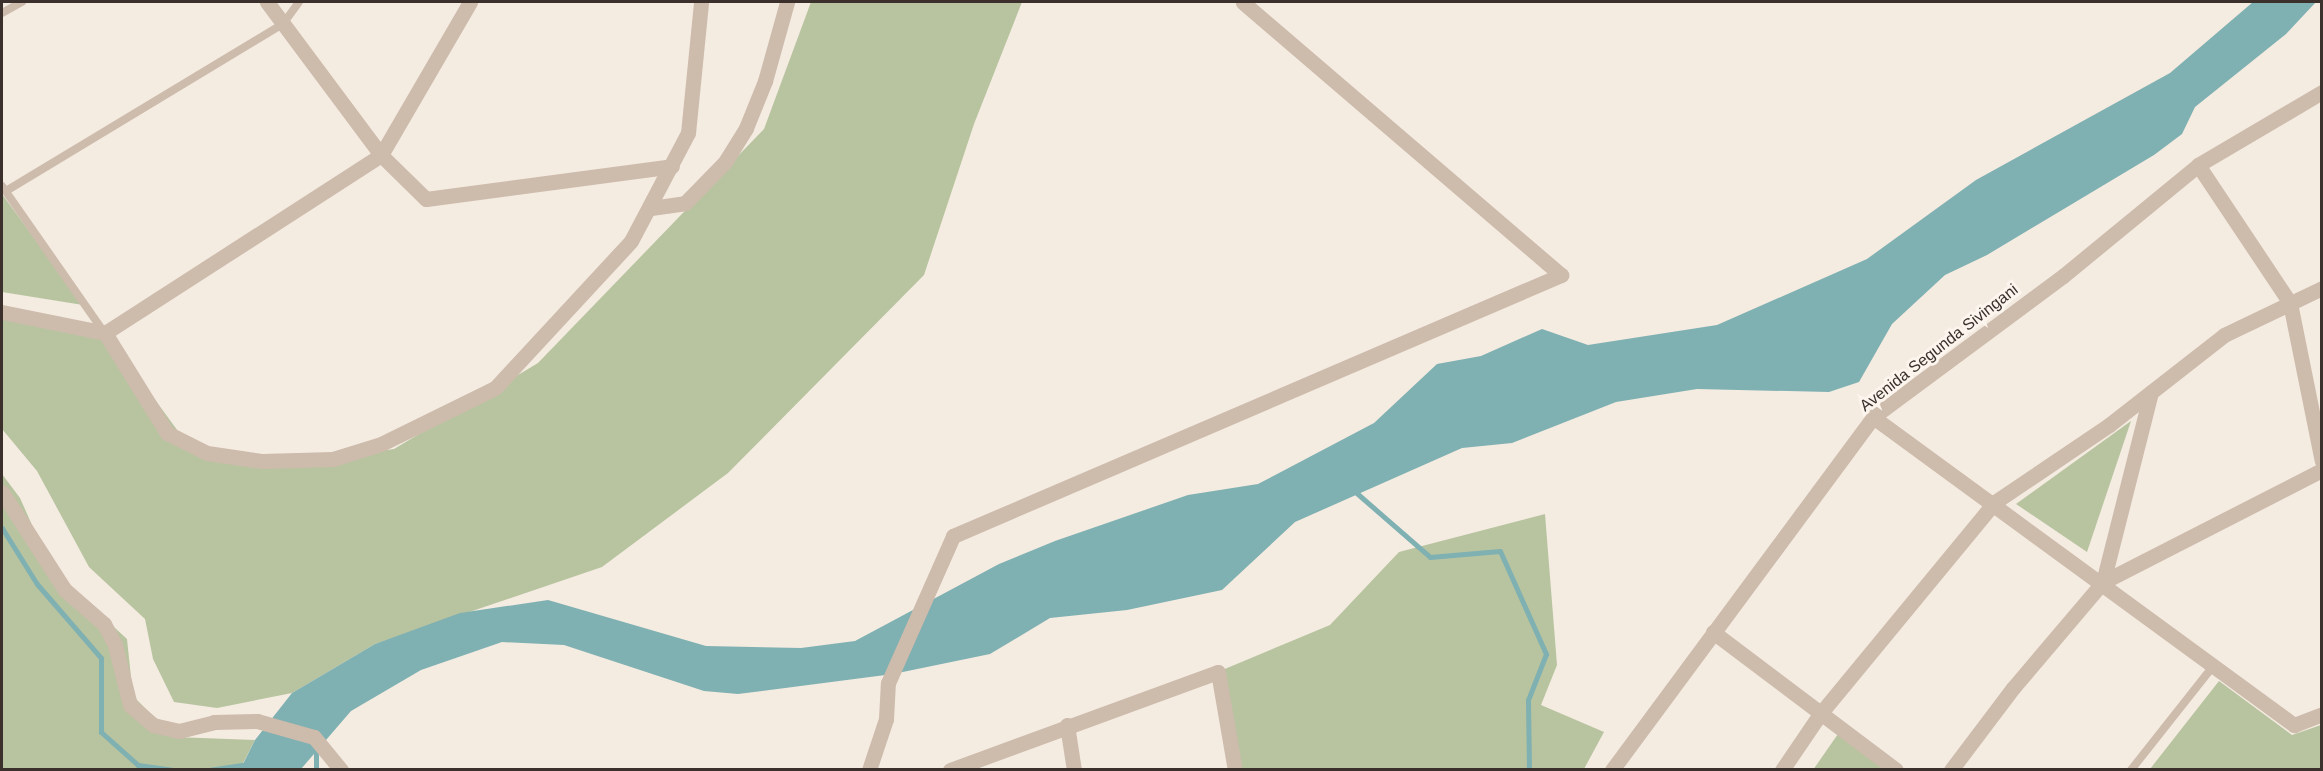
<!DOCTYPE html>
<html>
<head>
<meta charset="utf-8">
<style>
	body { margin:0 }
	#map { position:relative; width:2323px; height:771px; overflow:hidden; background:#f4ebe1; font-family:Arial,sans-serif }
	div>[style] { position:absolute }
	.green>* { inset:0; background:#b8c4a0 }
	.water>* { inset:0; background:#7fb0b2 }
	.stream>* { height:5px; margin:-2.5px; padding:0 2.5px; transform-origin:2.5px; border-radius:2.5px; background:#7fb0b2 }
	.lane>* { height:8px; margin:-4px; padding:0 4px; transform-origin:4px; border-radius:4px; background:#cdbbac }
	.street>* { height:15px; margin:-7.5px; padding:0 7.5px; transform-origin:7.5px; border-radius:7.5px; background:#cdbbac }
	span { translate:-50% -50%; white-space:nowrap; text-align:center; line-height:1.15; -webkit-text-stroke:6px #fbf5ee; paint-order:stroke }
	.street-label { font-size:16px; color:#3b302b }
	.frame { position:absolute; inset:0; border:3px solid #3b302b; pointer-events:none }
</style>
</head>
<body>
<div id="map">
	<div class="green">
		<i style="clip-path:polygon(811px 2px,1022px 2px,974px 124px,924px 275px,728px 473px,602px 567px,375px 644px,292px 693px,217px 708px,174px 702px,153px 659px,145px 619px,89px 567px,37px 471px,2px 429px,2px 319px,107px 334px,191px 449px,272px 466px,394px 449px,538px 363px,764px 129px)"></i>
		<i style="clip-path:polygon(2px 194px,83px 305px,2px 292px)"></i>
		<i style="clip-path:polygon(2131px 421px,2087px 552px,2016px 504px)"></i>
		<i style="clip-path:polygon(2px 474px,20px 498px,52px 570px,127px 639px,133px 696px,174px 737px,255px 740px,240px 769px,2px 769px)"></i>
		<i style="clip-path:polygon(1545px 514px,1557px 665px,1541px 705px,1604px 732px,1584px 769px,1241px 769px,1220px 671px,1330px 625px,1399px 552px)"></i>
		<i style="clip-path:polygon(2219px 681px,2292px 735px,2321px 725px,2321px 769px,2150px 769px)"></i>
		<i style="clip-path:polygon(1838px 734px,1887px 770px,1813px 770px)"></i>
	</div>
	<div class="water">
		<i style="clip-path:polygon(2253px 2px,2316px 2px,2286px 34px,2195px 107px,2182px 134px,2154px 155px,1987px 255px,1945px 275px,1892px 324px,1859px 382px,1829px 392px,1697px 389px,1616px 402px,1512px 443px,1462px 448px,1295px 522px,1222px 590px,1127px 610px,1050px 618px,990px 654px,893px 674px,738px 694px,704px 691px,564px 645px,502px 642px,421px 670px,351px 711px,301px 769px,240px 770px,255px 740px,292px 693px,375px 644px,460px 613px,548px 600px,706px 646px,801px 648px,855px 641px,999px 564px,1055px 541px,1188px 495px,1258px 484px,1374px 423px,1437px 364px,1481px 356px,1542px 329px,1588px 345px,1717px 325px,1867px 259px,1976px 180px,2170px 73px)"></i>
	</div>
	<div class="stream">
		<i style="left:1352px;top:489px;width:103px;rotate:41.1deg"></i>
		<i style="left:1430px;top:557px;width:70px;rotate:-4.9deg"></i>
		<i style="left:1500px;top:551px;width:113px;rotate:65.9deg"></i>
		<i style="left:1546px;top:654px;width:49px;rotate:111.4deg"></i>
		<i style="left:1528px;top:700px;width:70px;rotate:89.2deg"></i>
		<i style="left:2px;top:528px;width:66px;rotate:58deg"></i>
		<i style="left:37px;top:584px;width:98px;rotate:49.1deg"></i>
		<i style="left:101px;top:658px;width:74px;rotate:90deg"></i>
		<i style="left:101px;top:732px;width:50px;rotate:41.7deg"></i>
		<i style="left:138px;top:765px;width:34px;rotate:8deg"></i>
		<i style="left:209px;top:770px;width:40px;rotate:-8.5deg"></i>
		<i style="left:316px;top:770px;width:26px;rotate:-90deg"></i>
	</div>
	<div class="lane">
		<i style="left:2px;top:13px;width:23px;rotate:-29deg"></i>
		<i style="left:2px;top:186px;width:178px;rotate:55.1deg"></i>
		<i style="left:6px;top:191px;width:323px;rotate:-31.1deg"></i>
		<i style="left:283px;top:24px;width:27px;rotate:-54deg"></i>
		<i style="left:2131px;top:770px;width:132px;rotate:-51.7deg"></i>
	</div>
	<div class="street">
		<i style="left:267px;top:2px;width:191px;rotate:53.3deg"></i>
		<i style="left:381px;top:155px;width:63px;rotate:44.4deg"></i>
		<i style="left:426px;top:199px;width:248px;rotate:-7.6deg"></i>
		<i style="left:2198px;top:165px;width:166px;rotate:56.3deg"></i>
		<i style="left:2290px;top:303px;width:161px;rotate:78.6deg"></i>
		<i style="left:651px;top:208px;width:34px;rotate:-8deg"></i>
		<i style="left:685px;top:203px;width:57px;rotate:-45.7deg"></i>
		<i style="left:725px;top:162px;width:40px;rotate:-58deg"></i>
		<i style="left:746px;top:128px;width:51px;rotate:-68deg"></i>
		<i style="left:765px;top:81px;width:82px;rotate:-74.4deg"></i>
		<i style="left:2px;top:312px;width:105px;rotate:11.5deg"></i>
		<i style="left:105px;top:333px;width:118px;rotate:58.2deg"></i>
		<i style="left:167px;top:433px;width:45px;rotate:26.6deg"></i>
		<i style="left:207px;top:453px;width:56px;rotate:8.3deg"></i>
		<i style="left:262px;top:461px;width:71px;rotate:-1.6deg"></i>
		<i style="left:333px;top:459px;width:50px;rotate:-17.4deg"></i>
		<i style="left:381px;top:444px;width:127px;rotate:-26.2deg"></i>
		<i style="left:495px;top:388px;width:200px;rotate:-47.2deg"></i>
		<i style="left:631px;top:241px;width:122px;rotate:-62.2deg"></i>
		<i style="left:688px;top:133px;width:132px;rotate:-84.3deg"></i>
		<i style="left:105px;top:333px;width:328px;rotate:-32.8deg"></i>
		<i style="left:381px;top:155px;width:177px;rotate:-59.8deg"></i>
		<i style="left:1873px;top:417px;width:522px;rotate:36.19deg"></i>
		<i style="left:2294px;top:725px;width:30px;rotate:-21deg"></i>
		<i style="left:2px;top:492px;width:117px;rotate:57.3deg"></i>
		<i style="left:65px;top:590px;width:52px;rotate:41.1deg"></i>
		<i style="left:104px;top:624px;width:24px;rotate:62deg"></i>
		<i style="left:115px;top:645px;width:62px;rotate:76deg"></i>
		<i style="left:130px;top:705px;width:30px;rotate:41deg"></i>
		<i style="left:153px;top:725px;width:27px;rotate:13deg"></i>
		<i style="left:179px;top:731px;width:36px;rotate:-14deg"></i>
		<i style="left:214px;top:722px;width:43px;rotate:-1.3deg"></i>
		<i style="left:257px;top:721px;width:59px;rotate:15.7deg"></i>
		<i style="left:314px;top:737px;width:43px;rotate:50.7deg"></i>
		<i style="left:2103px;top:582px;width:196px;rotate:-75.8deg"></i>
		<i style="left:1713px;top:632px;width:229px;rotate:37deg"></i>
		<i style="left:1067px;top:725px;width:46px;rotate:81.2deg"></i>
		<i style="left:869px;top:770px;width:54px;rotate:-71.6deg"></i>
		<i style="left:886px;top:719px;width:36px;rotate:-87deg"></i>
		<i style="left:888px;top:683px;width:161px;rotate:-66.1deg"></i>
		<i style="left:953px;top:536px;width:662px;rotate:-23.23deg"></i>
		<i style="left:1561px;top:275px;width:419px;rotate:-139.4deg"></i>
		<i style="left:950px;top:770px;width:285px;rotate:-20.1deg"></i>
		<i style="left:1218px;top:672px;width:99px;rotate:80.2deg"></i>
		<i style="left:1612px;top:770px;width:439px;rotate:-53.5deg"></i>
		<i style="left:1873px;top:417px;width:237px;rotate:-36.6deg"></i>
		<i style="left:2063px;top:276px;width:175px;rotate:-39.4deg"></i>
		<i style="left:2198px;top:165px;width:144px;rotate:-30.5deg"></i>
		<i style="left:1782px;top:770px;width:68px;rotate:-55.8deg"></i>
		<i style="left:1820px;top:714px;width:275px;rotate:-50.5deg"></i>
		<i style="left:1995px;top:502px;width:138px;rotate:-34deg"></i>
		<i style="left:2109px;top:425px;width:146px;rotate:-38deg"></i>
		<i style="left:2224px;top:335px;width:109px;rotate:-25.6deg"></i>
		<i style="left:1951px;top:770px;width:103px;rotate:-52.9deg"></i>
		<i style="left:2013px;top:688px;width:139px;rotate:-49.7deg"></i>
		<i style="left:2103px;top:582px;width:246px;rotate:-27.1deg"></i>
	</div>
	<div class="street-label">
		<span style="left:1939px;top:348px;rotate:-38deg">Avenida Segunda Sivingani</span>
	</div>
	<div class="frame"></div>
</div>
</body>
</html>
